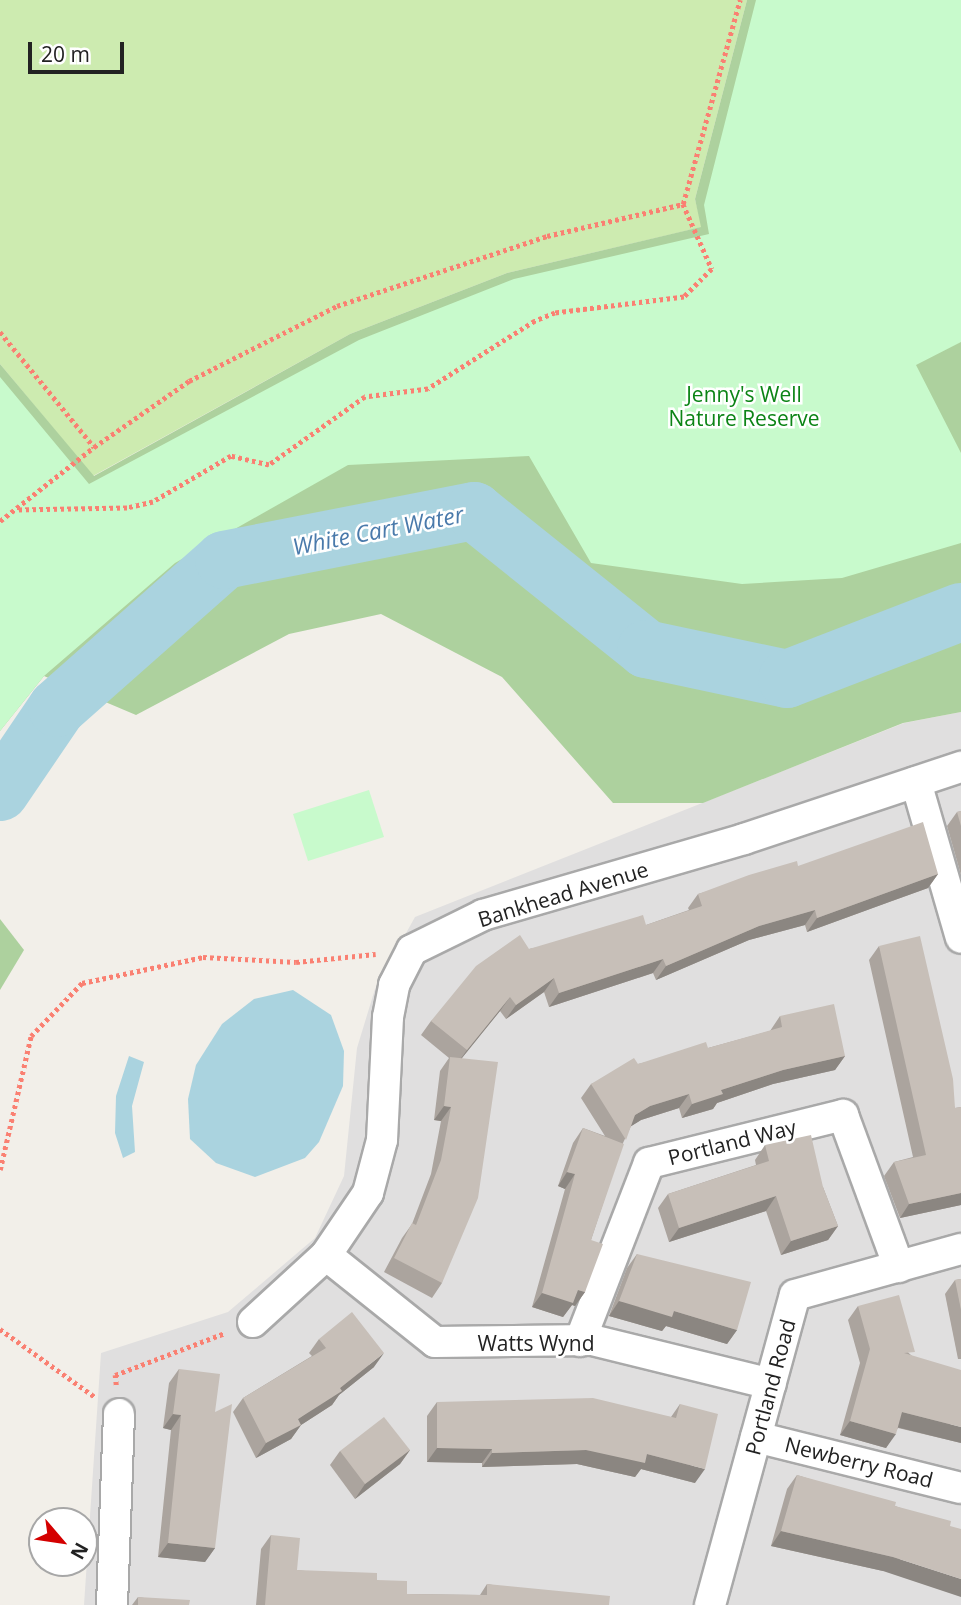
<!DOCTYPE html>
<html>
<head>
<meta charset="utf-8">
<style>
	body { margin:0 }
	#map { position:relative; width:961px; height:1605px; overflow:hidden; background:#f2efe9; font-family:"Open Sans",sans-serif }
	div>[style] { position:absolute }
	.residential>* { inset:0; background:#e0dfdf }
	.grass>* { inset:0; background:#cdebb0 }
	.forest>* { inset:0; background:#add19e }
	.park>* { inset:0; background:#c8facc }
	.water>* { inset:0; background:#aad3df }
	.river>* { height:58px; margin:-29px; padding:0 29px; transform-origin:29px; border-radius:29px; background:#aad3df }
	.path>* { height:4.5px; margin-top:-2.25px; transform-origin:0; background:repeating-linear-gradient(90deg,#fa8072 0 3.5px,transparent 0 7px) }
	.roads { filter:drop-shadow(2px 0 #a9a9a9) drop-shadow(-2px 0 #a9a9a9) drop-shadow(0 2px #a9a9a9) drop-shadow(0 -2px #a9a9a9) }
	.street>* { height:30px; margin:-15px; padding:0 15px; transform-origin:15px; border-radius:15px; background:#fff }
	.wall>* { inset:0; background:#aba49e }
	.shaded-wall>* { inset:0; background:#8b8681 }
	.building>* { inset:0; background:#c7bfb8 }
	span { translate:-50% -50%; white-space:nowrap; text-align:center; line-height:1.15; -webkit-text-stroke:5px #fff; paint-order:stroke }
	.park-label { font-size:21px; color:#0c8416 }
	.street-label { font-size:21px; color:#222 }
	.water-label { font-size:23px; color:#4a7aab; font-style:italic }
	.north { position:absolute; left:28px; top:1507px; width:70px; height:70px; box-sizing:border-box; background:#fff; border:2px solid #a7a7a7; border-radius:50%; rotate:119deg; font-size:19px; font-weight:700; line-height:28px; text-align:center; color:#222 }
	.north::after { content:''; display:block; margin:auto; width:24px; height:32px; background:#d40000; clip-path:polygon(50% 0,100% 100%,50% 72%,0 100%) }
	.scale { position:absolute; left:28px; top:42px; width:96px; height:32px; box-sizing:border-box; border:4px solid #222; border-top:0; padding-left:9px; font-size:21px; line-height:24px; white-space:nowrap; color:#222; -webkit-text-stroke:5px #fff; paint-order:stroke }
</style>
</head>
<body>
<div id="map">
	<div class="residential">
		<i style="clip-path:polygon(961px 712px,961px 1605px,84px 1605px,101px 1353px,228px 1312px,315px 1238px,344px 1176px,357px 1048px,375px 989px,415px 917px,904px 723px)"></i>
	</div>
	<div class="grass">
		<i style="clip-path:polygon(0 0,747px 0,695px 199px,702px 227px,507px 273px,350px 334px,93px 476px,0 364px)"></i>
	</div>
	<div class="forest">
		<i style="clip-path:polygon(747px 0,961px 0,961px 712px,903px 723px,703px 803px,613px 803px,502px 677px,381px 614px,289px 634px,136px 715px,44px 676px,0 731px,0 364px,94px 476px,350px 334px,507px 273px,701px 227px,695px 199px)"></i>
		<i style="clip-path:polygon(0 919px,24px 950px,0 990px)"></i>
	</div>
	<div class="park">
		<i style="clip-path:polygon(756px 0,961px 0,961px 342px,916px 365px,961px 453px,961px 543px,842px 578px,742px 584px,591px 563px,529px 456px,348px 465px,175px 563px,44px 676px,0 731px,0 377px,89px 484px,359px 340px,514px 279px,709px 234px,704px 205px)"></i>
		<i style="clip-path:polygon(369px 790px,384px 837px,308px 861px,293px 814px)"></i>
	</div>
	<div class="water">
		<i style="clip-path:polygon(293px 990px,331px 1015px,344px 1051px,343px 1086px,319px 1142px,305px 1158px,255px 1177px,216px 1163px,190px 1139px,188px 1099px,196px 1065px,222px 1024px,254px 999px)"></i>
		<i style="clip-path:polygon(129px 1056px,144px 1062px,132px 1106px,135px 1152px,123px 1158px,115px 1133px,116px 1096px)"></i>
	</div>
	<div class="river">
		<i style="left:0;top:792px;width:102px;rotate:-55.8deg"></i>
		<i style="left:57px;top:708px;width:223px;rotate:-41.5deg"></i>
		<i style="left:224px;top:560px;width:255px;rotate:-11.1deg"></i>
		<i style="left:474px;top:511px;width:221px;rotate:38.7deg"></i>
		<i style="left:646px;top:649px;width:144px;rotate:12deg"></i>
		<i style="left:787px;top:679px;width:186px;rotate:-21.1deg"></i>
	</div>
	<div class="path">
		<i style="left:683px;top:204px;width:212px;rotate:-74.4deg"></i>
		<i style="left:0;top:332px;width:149px;rotate:50.7deg"></i>
		<i style="left:0;top:521px;width:120px;rotate:-38.2deg"></i>
		<i style="left:94px;top:447px;width:116px;rotate:-34.8deg"></i>
		<i style="left:189px;top:381px;width:166px;rotate:-26.9deg"></i>
		<i style="left:337px;top:306px;width:221px;rotate:-18.4deg"></i>
		<i style="left:547px;top:236px;width:140px;rotate:-13.2deg"></i>
		<i style="left:683px;top:204px;width:71px;rotate:66deg"></i>
		<i style="left:712px;top:269px;width:40px;rotate:135deg"></i>
		<i style="left:684px;top:297px;width:130px;rotate:172.9deg"></i>
		<i style="left:555px;top:313px;width:22px;rotate:158deg"></i>
		<i style="left:535px;top:321px;width:127px;rotate:147.6deg"></i>
		<i style="left:428px;top:389px;width:64px;rotate:172.8deg"></i>
		<i style="left:365px;top:397px;width:118px;rotate:144.7deg"></i>
		<i style="left:269px;top:465px;width:39px;rotate:-167deg"></i>
		<i style="left:231px;top:456px;width:91px;rotate:149.5deg"></i>
		<i style="left:153px;top:502px;width:27px;rotate:167deg"></i>
		<i style="left:127px;top:508px;width:111px;rotate:179deg"></i>
		<i style="left:0;top:1170px;width:138px;rotate:-77deg"></i>
		<i style="left:31px;top:1036px;width:74px;rotate:-46.1deg"></i>
		<i style="left:82px;top:983px;width:124px;rotate:-12.1deg"></i>
		<i style="left:203px;top:957px;width:93px;rotate:3.1deg"></i>
		<i style="left:296px;top:962px;width:80px;rotate:-5.7deg"></i>
		<i style="left:0;top:1329px;width:117px;rotate:35.6deg"></i>
		<i style="left:116px;top:1385px;width:10px;rotate:-96deg"></i>
		<i style="left:115px;top:1375px;width:118px;rotate:-20.9deg"></i>
	</div>
	<div class="roads">
		<div class="street">
			<i style="left:916px;top:782px;width:162px;rotate:73.9deg"></i>
			<i style="left:326px;top:1255px;width:139px;rotate:38.6deg"></i>
			<i style="left:435px;top:1342px;width:157px;rotate:-0.7deg"></i>
			<i style="left:592px;top:1340px;width:184px;rotate:13.8deg"></i>
			<i style="left:253px;top:1322px;width:99px;rotate:-42.5deg"></i>
			<i style="left:326px;top:1255px;width:75px;rotate:-55.9deg"></i>
			<i style="left:368px;top:1193px;width:55px;rotate:-75.2deg"></i>
			<i style="left:382px;top:1140px;width:123px;rotate:-87.2deg"></i>
			<i style="left:388px;top:1017px;width:33px;rotate:-79deg"></i>
			<i style="left:394px;top:985px;width:39px;rotate:-63deg"></i>
			<i style="left:412px;top:950px;width:79px;rotate:-26.2deg"></i>
			<i style="left:483px;top:915px;width:272px;rotate:-16.2deg"></i>
			<i style="left:744px;top:839px;width:229px;rotate:-18.4deg"></i>
			<i style="left:580px;top:1341px;width:191px;rotate:-68.8deg"></i>
			<i style="left:649px;top:1163px;width:200px;rotate:-13.9deg"></i>
			<i style="left:843px;top:1115px;width:162px;rotate:69.8deg"></i>
			<i style="left:756px;top:1437px;width:211px;rotate:14deg"></i>
			<i style="left:112px;top:1605px;width:191px;rotate:-87.9deg"></i>
			<i style="left:710px;top:1605px;width:321px;rotate:-74.7deg"></i>
			<i style="left:795px;top:1295px;width:172px;rotate:-15.5deg"></i>
		</div>
	</div>
	<div class="wall">
		<i style="clip-path:polygon(961px 811px,961px 875px,947px 826px,957px 812px)"></i>
		<i style="clip-path:polygon(798px 866px,938px 874px,928px 888px,807px 932px,805px 925px,749px 940px,656px 980px,653px 973px,549px 1007px,544px 992px,506px 1019px,500px 1011px,462px 1058px,442px 1283px,432px 1298px,384px 1272px,402px 1238px,412px 1224px,431px 1174px,441px 1121px,434px 1120px,440px 1071px,449px 1058px,421px 1035px,431px 1021px,529px 949px,646px 925px,689px 910px,688px 908px,698px 894px)"></i>
		<i style="clip-path:polygon(879px 946px,955px 1108px,961px 1107px,961px 1205px,900px 1218px,884px 1176px,894px 1162px,913px 1157px,869px 960px)"></i>
		<i style="clip-path:polygon(780px 1016px,845px 1056px,835px 1070px,773px 1084px,717px 1103px,713px 1109px,682px 1118px,679px 1108px,641px 1120px,631px 1126px,623px 1143px,591px 1240px,585px 1292px,575px 1306px,572px 1305px,563px 1317px,532px 1307px,565px 1189px,558px 1186px,573px 1143px,583px 1128px,605px 1136px,581px 1098px,591px 1084px,638px 1064px,708px 1048px,770px 1031px)"></i>
		<i style="clip-path:polygon(765px 1145px,823px 1187px,838px 1226px,828px 1240px,781px 1255px,766px 1211px,669px 1242px,658px 1208px,668px 1194px,756px 1165px,755px 1160px)"></i>
		<i style="clip-path:polygon(637px 1254px,737px 1330px,727px 1344px,666px 1326px,662px 1331px,609px 1316px,627px 1268px)"></i>
		<i style="clip-path:polygon(961px 1279px,961px 1359px,958px 1359px,945px 1294px,955px 1280px)"></i>
		<i style="clip-path:polygon(858px 1306px,912px 1356px,961px 1443px,898px 1428px,886px 1448px,840px 1435px,860px 1363px,848px 1320px)"></i>
		<i style="clip-path:polygon(319px 1339px,374px 1367px,339px 1395px,332px 1405px,301px 1425px,291px 1439px,256px 1458px,233px 1412px,243px 1398px,312px 1356px,309px 1353px)"></i>
		<i style="clip-path:polygon(179px 1369px,215px 1412px,215px 1548px,205px 1562px,158px 1557px,171px 1430px,163px 1428px,169px 1383px)"></i>
		<i style="clip-path:polygon(437px 1402px,671px 1417px,680px 1404px,695px 1483px,641px 1469px,635px 1477px,577px 1464px,482px 1467px,482px 1463px,427px 1462px,427px 1416px)"></i>
		<i style="clip-path:polygon(410px 1450px,400px 1464px,355px 1499px,330px 1465px,340px 1451px)"></i>
		<i style="clip-path:polygon(797px 1475px,895px 1506px,950px 1526px,883px 1571px,771px 1546px,787px 1489px)"></i>
		<i style="clip-path:polygon(271px 1535px,297px 1570px,377px 1580px,407px 1594px,480px 1595px,487px 1584px,609px 1605px,256px 1605px,261px 1549px)"></i>
		<i style="clip-path:polygon(138px 1597px,189px 1605px,132px 1605px)"></i>
	</div>
	<div class="shaded-wall">
		<i style="clip-path:polygon(938px 874px,928px 888px,807px 932px,817px 918px)"></i>
		<i style="clip-path:polygon(815px 910px,805px 925px,749px 940px,656px 980px,666px 966px,759px 926px)"></i>
		<i style="clip-path:polygon(663px 959px,653px 973px,549px 1007px,559px 993px)"></i>
		<i style="clip-path:polygon(554px 978px,544px 992px,506px 1019px,516px 1005px)"></i>
		<i style="clip-path:polygon(510px 997px,500px 1011px,457px 1064px,467px 1050px)"></i>
		<i style="clip-path:polygon(845px 1056px,835px 1070px,773px 1084px,717px 1103px,713px 1109px,682px 1118px,692px 1104px,721px 1090px,783px 1070px)"></i>
		<i style="clip-path:polygon(689px 1094px,679px 1108px,641px 1120px,625px 1130px,635px 1115px,650px 1106px)"></i>
		<i style="clip-path:polygon(444px 1106px,451px 1107px,441px 1121px,434px 1120px)"></i>
		<i style="clip-path:polygon(567px 1172px,575px 1174px,565px 1189px,558px 1186px)"></i>
		<i style="clip-path:polygon(961px 1193px,961px 1205px,900px 1218px,909px 1204px)"></i>
		<i style="clip-path:polygon(776px 1196px,766px 1211px,669px 1242px,679px 1228px)"></i>
		<i style="clip-path:polygon(838px 1226px,828px 1240px,781px 1255px,791px 1241px)"></i>
		<i style="clip-path:polygon(578px 1290px,585px 1292px,575px 1306px,572px 1305px,563px 1317px,532px 1307px,542px 1293px)"></i>
		<i style="clip-path:polygon(619px 1301px,674px 1311px,737px 1330px,727px 1344px,666px 1326px,662px 1331px,609px 1316px)"></i>
		<i style="clip-path:polygon(384px 1353px,374px 1367px,339px 1395px,332px 1405px,301px 1425px,291px 1439px,256px 1458px,266px 1443px,340px 1388px)"></i>
		<i style="clip-path:polygon(902px 1412px,961px 1427px,961px 1443px,892px 1426px)"></i>
		<i style="clip-path:polygon(173px 1414px,181px 1415px,171px 1430px,163px 1428px)"></i>
		<i style="clip-path:polygon(850px 1421px,896px 1434px,886px 1448px,840px 1435px)"></i>
		<i style="clip-path:polygon(437px 1448px,492px 1449px,482px 1463px,427px 1462px)"></i>
		<i style="clip-path:polygon(410px 1450px,400px 1464px,355px 1499px,365px 1484px)"></i>
		<i style="clip-path:polygon(586px 1450px,647px 1454px,705px 1469px,695px 1483px,641px 1469px,635px 1477px,577px 1464px,482px 1467px,492px 1453px)"></i>
		<i style="clip-path:polygon(781px 1531px,893px 1557px,961px 1579px,961px 1597px,883px 1571px,771px 1546px)"></i>
		<i style="clip-path:polygon(168px 1543px,215px 1548px,205px 1562px,158px 1557px)"></i>
	</div>
	<div class="building">
		<i style="clip-path:polygon(961px 811px,961px 826px,957px 812px)"></i>
		<i style="clip-path:polygon(923px 822px,938px 874px,817px 918px,815px 910px,759px 926px,666px 966px,663px 959px,559px 993px,554px 978px,516px 1005px,510px 997px,467px 1050px,431px 1021px,476px 966px,520px 935px,529px 949px,643px 915px,646px 925px,702px 906px,698px 894px,749px 875px,797px 861px,798px 866px)"></i>
		<i style="clip-path:polygon(920px 936px,953px 1079px,955px 1108px,961px 1107px,961px 1193px,909px 1204px,894px 1162px,926px 1155px,879px 946px)"></i>
		<i style="clip-path:polygon(834px 1004px,845px 1056px,783px 1070px,721px 1090px,723px 1094px,692px 1104px,689px 1094px,650px 1106px,635px 1115px,626px 1140px,591px 1084px,634px 1058px,638px 1064px,706px 1042px,708px 1048px,782px 1027px,780px 1016px)"></i>
		<i style="clip-path:polygon(450px 1057px,498px 1062px,478px 1198px,442px 1283px,394px 1258px,412px 1223px,416px 1225px,441px 1160px,451px 1107px,444px 1106px)"></i>
		<i style="clip-path:polygon(583px 1128px,624px 1144px,591px 1240px,603px 1244px,585px 1292px,578px 1290px,573px 1303px,542px 1293px,575px 1174px,567px 1172px)"></i>
		<i style="clip-path:polygon(811px 1135px,823px 1187px,838px 1226px,791px 1241px,776px 1196px,679px 1228px,668px 1194px,769px 1161px,765px 1145px)"></i>
		<i style="clip-path:polygon(637px 1254px,751px 1282px,737px 1330px,674px 1311px,672px 1317px,619px 1301px)"></i>
		<i style="clip-path:polygon(961px 1279px,961px 1310px,955px 1280px)"></i>
		<i style="clip-path:polygon(899px 1295px,915px 1352px,904px 1353px,961px 1370px,961px 1427px,902px 1412px,896px 1434px,850px 1421px,870px 1349px,858px 1306px)"></i>
		<i style="clip-path:polygon(352px 1312px,384px 1353px,340px 1388px,342px 1391px,298px 1419px,301px 1425px,266px 1443px,243px 1398px,326px 1348px,319px 1339px)"></i>
		<i style="clip-path:polygon(179px 1369px,220px 1374px,215px 1412px,232px 1404px,215px 1548px,168px 1543px,181px 1415px,173px 1414px)"></i>
		<i style="clip-path:polygon(593px 1398px,676px 1418px,680px 1404px,718px 1414px,705px 1469px,647px 1454px,645px 1463px,586px 1450px,492px 1453px,492px 1449px,437px 1448px,437px 1402px)"></i>
		<i style="clip-path:polygon(384px 1417px,410px 1450px,365px 1484px,340px 1451px)"></i>
		<i style="clip-path:polygon(797px 1475px,896px 1502px,895px 1506px,951px 1521px,950px 1526px,961px 1529px,961px 1579px,893px 1557px,781px 1531px)"></i>
		<i style="clip-path:polygon(271px 1535px,300px 1538px,297px 1570px,377px 1573px,377px 1580px,407px 1581px,407px 1594px,487px 1595px,487px 1584px,610px 1596px,609px 1605px,265px 1605px)"></i>
		<i style="clip-path:polygon(138px 1597px,190px 1600px,189px 1605px,138px 1605px)"></i>
	</div>
	<div class="park-label">
		<span style="left:744px;top:406px">Jenny's Well<br>Nature Reserve</span>
	</div>
	<div class="street-label">
		<span style="left:563px;top:894px;rotate:-17deg">Bankhead Avenue</span>
		<span style="left:732px;top:1142px;rotate:-14deg">Portland Way</span>
		<span style="left:536px;top:1343px">Watts Wynd</span>
		<span style="left:770px;top:1387px;rotate:-75deg">Portland Road</span>
		<span style="left:859px;top:1462px;rotate:14deg">Newberry Road</span>
	</div>
	<div class="water-label">
		<span style="left:378px;top:530px;rotate:-11deg">White Cart Water</span>
	</div>
	<div class="north">N</div>
	<div class="scale">20 m</div>
</div>
</body>
</html>
